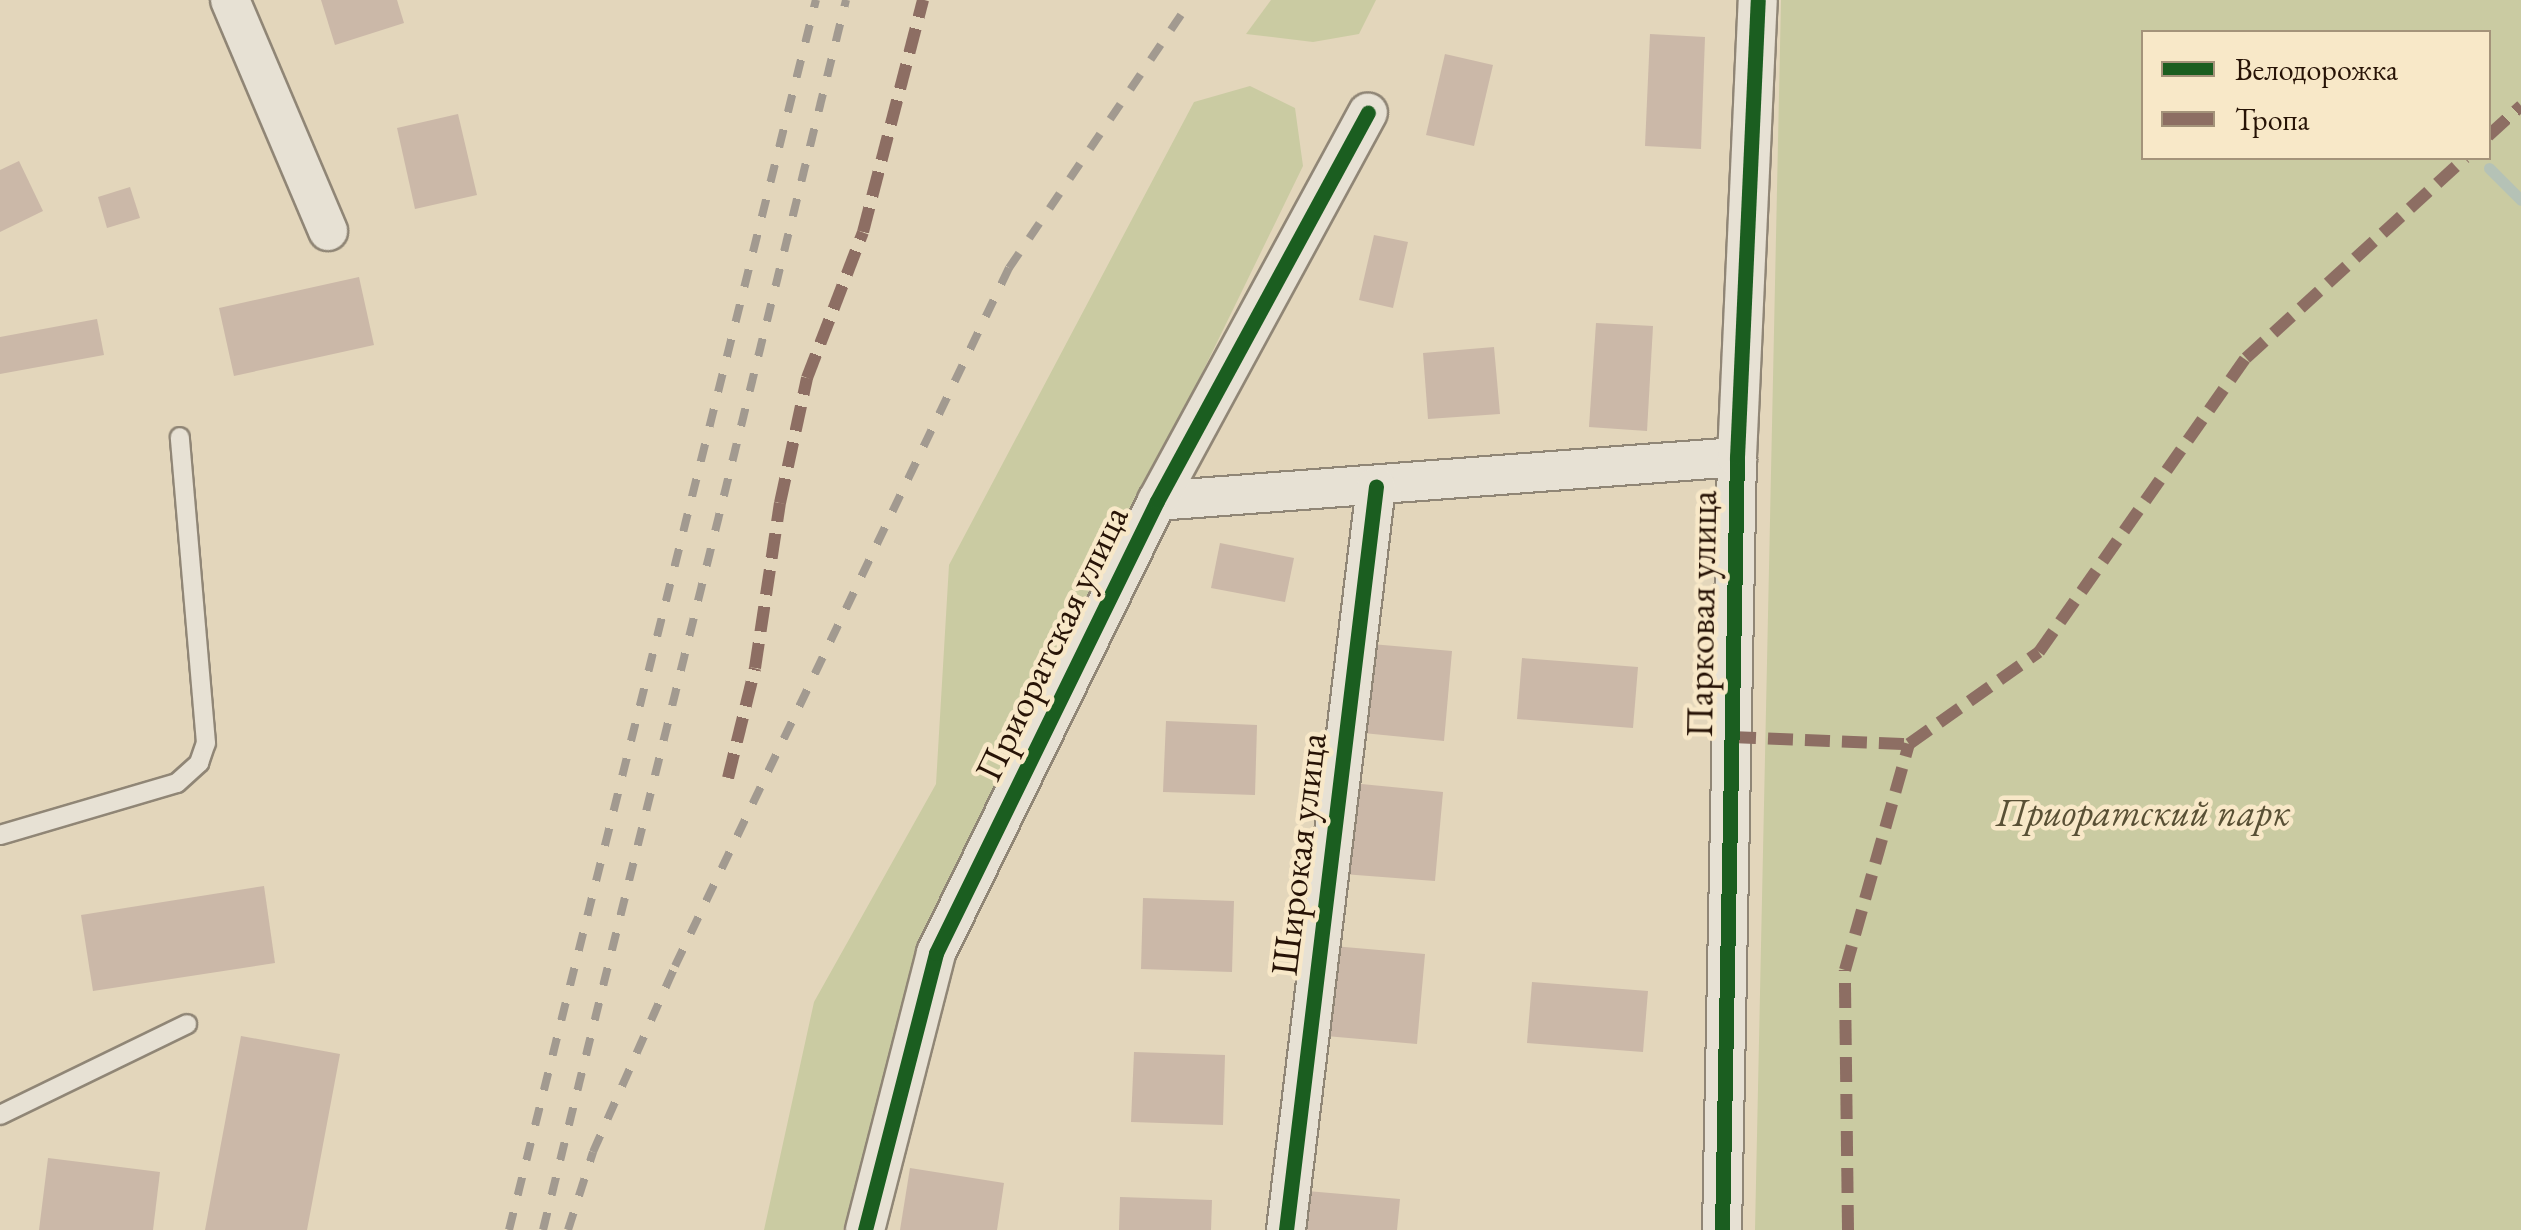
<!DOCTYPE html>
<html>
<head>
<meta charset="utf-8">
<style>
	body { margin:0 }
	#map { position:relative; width:2521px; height:1230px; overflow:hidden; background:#e3d6bb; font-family:"EB Garamond",serif }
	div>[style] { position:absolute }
	.green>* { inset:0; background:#cacba2 }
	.stream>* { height:11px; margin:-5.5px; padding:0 5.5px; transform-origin:5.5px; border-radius:5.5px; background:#b5c2b6 }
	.building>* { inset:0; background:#cbb8a8 }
	.roads { filter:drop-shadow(2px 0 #908676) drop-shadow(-2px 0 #908676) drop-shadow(0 2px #908676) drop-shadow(0 -2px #908676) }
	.service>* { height:18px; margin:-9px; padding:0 9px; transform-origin:9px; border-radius:9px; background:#e7e1d4 }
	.minor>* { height:38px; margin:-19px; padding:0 19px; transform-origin:19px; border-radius:19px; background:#e7e1d4 }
	.rail>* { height:8px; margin-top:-4px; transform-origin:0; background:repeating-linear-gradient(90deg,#a29a90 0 18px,transparent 0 36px) }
	.quiet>* { height:12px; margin-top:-6px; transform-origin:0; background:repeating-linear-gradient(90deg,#8d6e63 0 25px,transparent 0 37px) }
	.cycleway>* { height:15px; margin:-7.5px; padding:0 7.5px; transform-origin:7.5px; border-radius:7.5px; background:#1b5e20 }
	span { translate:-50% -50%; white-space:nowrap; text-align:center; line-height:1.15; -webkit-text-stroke:9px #f8e8c8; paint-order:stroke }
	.street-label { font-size:38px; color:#271306 }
	.park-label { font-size:38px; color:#595035; font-style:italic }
	.legend { position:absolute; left:2141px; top:30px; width:350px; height:130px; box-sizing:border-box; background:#f8e8c8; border:2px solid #a4937a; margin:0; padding:12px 18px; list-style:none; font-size:30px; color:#271306 }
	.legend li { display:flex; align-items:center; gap:20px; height:50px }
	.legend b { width:50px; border:2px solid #a4937a }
</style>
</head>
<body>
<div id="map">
	<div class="green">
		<i style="clip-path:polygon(1271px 0,1376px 0,1359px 34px,1313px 42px,1246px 34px)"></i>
		<i style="clip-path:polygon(evenodd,1781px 0,2521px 0,2521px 1230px,1755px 1230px,1781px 0,2144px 32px,2488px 32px,2488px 158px,2144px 158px,2144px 32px)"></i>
		<i style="clip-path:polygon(1250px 86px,1295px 108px,1303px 166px,922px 947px,843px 1230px,764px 1230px,814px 1002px,936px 784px,949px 565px,1194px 102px)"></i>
	</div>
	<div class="stream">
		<i style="left:2489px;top:168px;width:45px;rotate:45deg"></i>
	</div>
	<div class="building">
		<i style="clip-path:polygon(321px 0,397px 0,404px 23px,335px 45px)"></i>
		<i style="clip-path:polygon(1650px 34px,1705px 37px,1701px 149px,1645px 146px)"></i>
		<i style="clip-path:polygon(1445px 54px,1493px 65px,1474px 146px,1426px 135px)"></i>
		<i style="clip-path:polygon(458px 114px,477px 195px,415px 209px,397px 128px)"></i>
		<i style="clip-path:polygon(19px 161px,43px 211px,0 232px,0 170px)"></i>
		<i style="clip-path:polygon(130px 187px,140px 218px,107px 228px,98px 197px)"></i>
		<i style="clip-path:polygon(1374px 235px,1408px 242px,1393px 308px,1359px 300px)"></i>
		<i style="clip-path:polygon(359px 277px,374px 345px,234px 376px,219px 308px)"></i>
		<i style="clip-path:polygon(97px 319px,104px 355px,0 374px,0 337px)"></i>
		<i style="clip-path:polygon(1596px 323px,1653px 326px,1647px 431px,1589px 427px)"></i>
		<i style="clip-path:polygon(1494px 347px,1500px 414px,1428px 419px,1423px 353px)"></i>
		<i style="clip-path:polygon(1220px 543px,1294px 558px,1285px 602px,1211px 588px)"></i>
		<i style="clip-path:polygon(1360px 643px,1452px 651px,1444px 741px,1353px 732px)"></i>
		<i style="clip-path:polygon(1522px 658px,1638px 667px,1633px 728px,1517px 719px)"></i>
		<i style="clip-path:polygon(1166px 721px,1257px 725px,1255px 795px,1163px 792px)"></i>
		<i style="clip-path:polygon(1351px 783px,1443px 792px,1435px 881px,1343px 874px)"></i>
		<i style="clip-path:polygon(264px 886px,275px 963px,93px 991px,81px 915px)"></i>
		<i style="clip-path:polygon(1143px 898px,1234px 901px,1232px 972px,1141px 969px)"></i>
		<i style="clip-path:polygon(1333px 946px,1425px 954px,1417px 1044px,1326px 1036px)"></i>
		<i style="clip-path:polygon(1532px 982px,1648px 991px,1643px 1052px,1527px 1043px)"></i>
		<i style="clip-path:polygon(241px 1036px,340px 1054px,307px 1230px,205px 1230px)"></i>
		<i style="clip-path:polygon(1134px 1052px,1225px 1055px,1223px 1125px,1131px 1122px)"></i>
		<i style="clip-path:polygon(48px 1158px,160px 1172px,153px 1230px,39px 1230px)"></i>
		<i style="clip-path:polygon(910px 1168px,1004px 1183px,997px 1230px,900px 1230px)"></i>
		<i style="clip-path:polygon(1307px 1191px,1400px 1199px,1397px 1230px,1304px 1230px)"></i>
		<i style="clip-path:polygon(1120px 1197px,1212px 1200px,1211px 1230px,1119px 1230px)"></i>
	</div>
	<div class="roads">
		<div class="service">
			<i style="left:0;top:835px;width:184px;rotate:-16.4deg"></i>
			<i style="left:177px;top:783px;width:30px;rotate:-42deg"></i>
			<i style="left:199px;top:763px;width:21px;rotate:-71deg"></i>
			<i style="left:206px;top:743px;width:307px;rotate:-94.9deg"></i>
			<i style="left:0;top:1115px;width:208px;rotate:-25.9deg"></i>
		</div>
		<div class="minor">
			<i style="left:230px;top:0;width:251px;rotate:67deg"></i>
			<i style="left:1157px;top:501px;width:582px;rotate:-4.34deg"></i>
			<i style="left:865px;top:1230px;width:286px;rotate:-75.6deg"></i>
			<i style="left:936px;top:953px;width:503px;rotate:-63.94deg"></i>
			<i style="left:1157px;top:501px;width:442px;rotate:-61.5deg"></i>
			<i style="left:1286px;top:1230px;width:749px;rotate:-83.1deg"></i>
			<i style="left:1722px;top:1230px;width:773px;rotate:-88.89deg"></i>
			<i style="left:1737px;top:457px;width:457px;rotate:-87.4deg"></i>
		</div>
	</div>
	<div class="rail">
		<i style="left:509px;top:1230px;width:1268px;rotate:-75.99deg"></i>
		<i style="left:543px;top:1230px;width:1267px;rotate:-76.16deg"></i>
		<i style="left:568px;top:1230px;width:82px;rotate:-72.2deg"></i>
		<i style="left:593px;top:1152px;width:203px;rotate:-66.2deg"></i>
		<i style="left:675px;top:966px;width:774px;rotate:-64.43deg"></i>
		<i style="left:1009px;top:268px;width:324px;rotate:-55.8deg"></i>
	</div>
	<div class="quiet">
		<i style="left:2488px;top:136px;width:45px;rotate:-42.3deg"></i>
		<i style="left:1731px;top:737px;width:178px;rotate:2.3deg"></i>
		<i style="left:728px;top:778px;width:113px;rotate:-76.2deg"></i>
		<i style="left:755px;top:668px;width:167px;rotate:-81.4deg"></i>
		<i style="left:780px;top:503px;width:128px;rotate:-77.8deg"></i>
		<i style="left:807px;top:378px;width:156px;rotate:-69deg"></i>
		<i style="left:863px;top:232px;width:240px;rotate:-75.5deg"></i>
		<i style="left:1848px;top:1230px;width:260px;rotate:-90.7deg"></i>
		<i style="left:1845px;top:970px;width:235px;rotate:-74.2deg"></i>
		<i style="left:1909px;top:744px;width:159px;rotate:-35.3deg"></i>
		<i style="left:2039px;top:652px;width:360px;rotate:-54.9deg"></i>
		<i style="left:2246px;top:358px;width:297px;rotate:-42.4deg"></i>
	</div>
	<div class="cycleway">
		<i style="left:865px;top:1230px;width:286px;rotate:-75.6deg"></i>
		<i style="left:936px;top:953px;width:503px;rotate:-63.94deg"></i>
		<i style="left:1157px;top:501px;width:442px;rotate:-61.5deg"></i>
		<i style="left:1286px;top:1230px;width:749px;rotate:-83.1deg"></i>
		<i style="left:1722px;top:1230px;width:773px;rotate:-88.89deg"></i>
		<i style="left:1737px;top:457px;width:457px;rotate:-87.4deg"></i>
	</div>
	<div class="street-label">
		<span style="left:1701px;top:614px;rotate:-89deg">Парковая улица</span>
		<span style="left:1051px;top:643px;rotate:-64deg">Приоратская улица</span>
		<span style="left:1298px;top:854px;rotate:-83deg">Широкая улица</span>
	</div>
	<div class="park-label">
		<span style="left:2143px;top:812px">Приоратский парк</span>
	</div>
	<ul class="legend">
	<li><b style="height:12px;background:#1b5e20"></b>Велодорожка</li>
	<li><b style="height:12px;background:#8d6e63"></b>Тропа</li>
	</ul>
</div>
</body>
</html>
